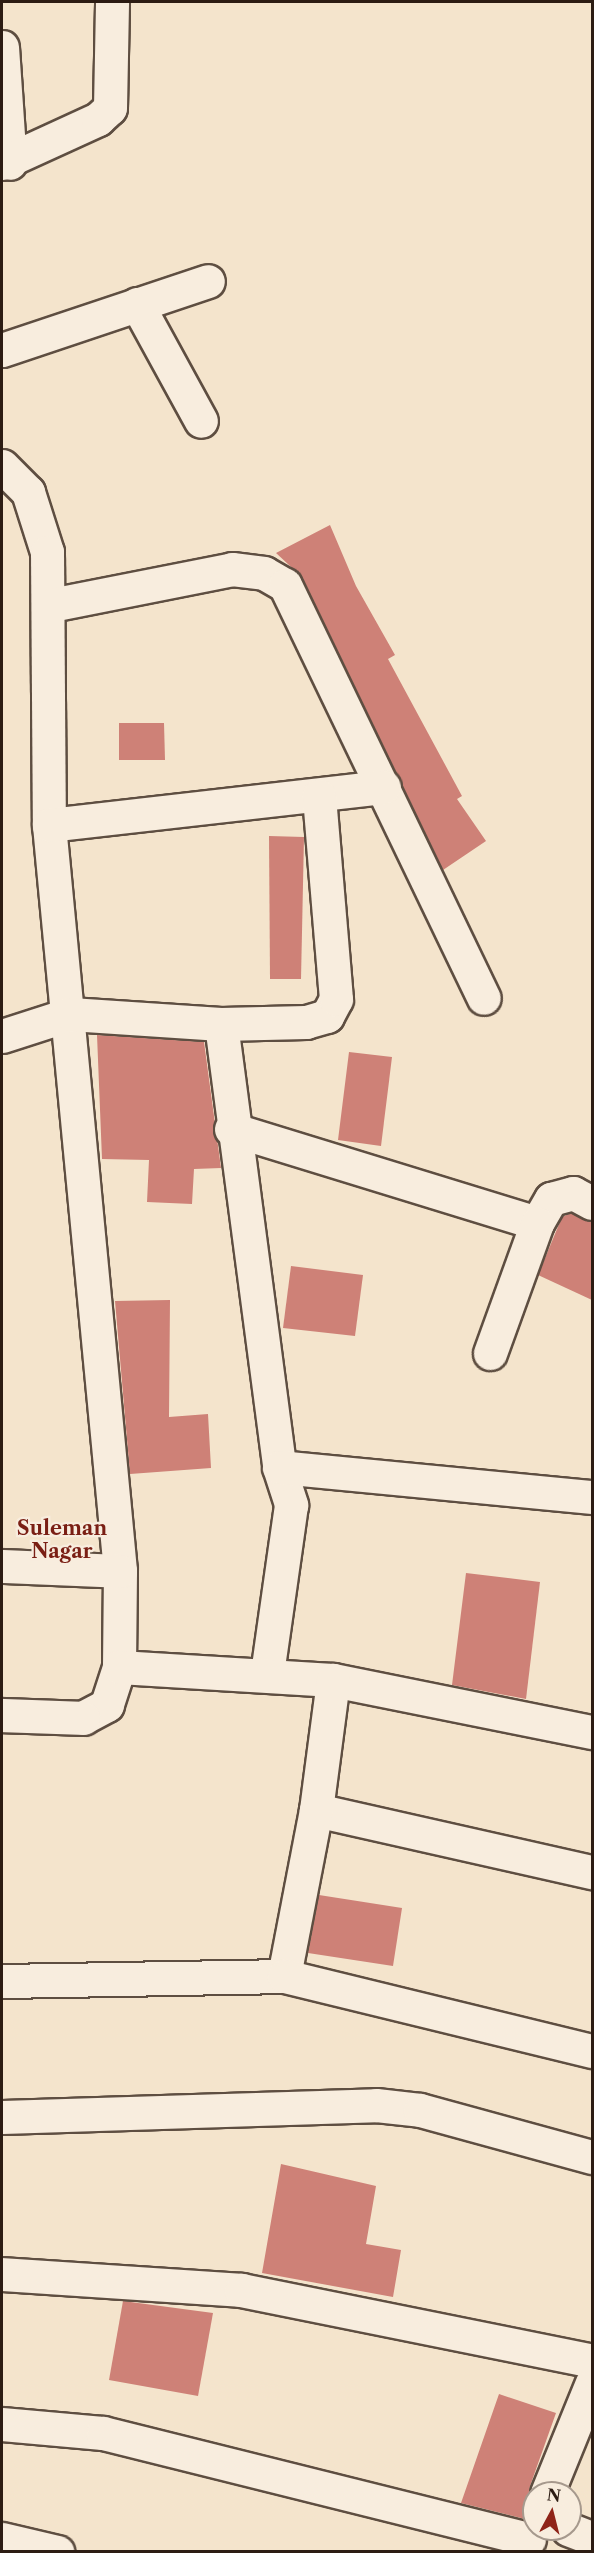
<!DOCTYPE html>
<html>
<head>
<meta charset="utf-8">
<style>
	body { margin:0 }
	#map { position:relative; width:594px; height:2553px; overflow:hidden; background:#f4e4cc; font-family:"Libre Caslon Text",serif }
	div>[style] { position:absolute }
	.building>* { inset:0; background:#ce8177 }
	.roads { filter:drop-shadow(2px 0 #5e4e41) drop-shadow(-2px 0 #5e4e41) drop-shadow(0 2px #5e4e41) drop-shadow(0 -2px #5e4e41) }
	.minor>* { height:33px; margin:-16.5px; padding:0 16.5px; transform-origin:16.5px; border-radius:16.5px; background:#f8edde }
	span { translate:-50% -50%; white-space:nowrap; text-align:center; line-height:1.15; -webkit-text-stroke:4.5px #f8edde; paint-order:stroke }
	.neighbourhood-label { font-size:20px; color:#7a1f14; font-weight:700 }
	.frame { position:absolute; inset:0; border:3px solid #2c1c13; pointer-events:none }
	.north { position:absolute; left:522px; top:2481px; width:60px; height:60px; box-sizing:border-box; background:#f8edde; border:2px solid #a6998d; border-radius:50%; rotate:7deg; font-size:16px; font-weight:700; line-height:24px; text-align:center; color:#2c1c13 }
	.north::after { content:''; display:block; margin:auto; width:21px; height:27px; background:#8f2418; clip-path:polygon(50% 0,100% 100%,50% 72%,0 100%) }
</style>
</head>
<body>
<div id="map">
	<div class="building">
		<i style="clip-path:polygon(330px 525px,356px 586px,395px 655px,388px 659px,462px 796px,457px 799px,486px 841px,443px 870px,302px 577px,276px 553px)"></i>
		<i style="clip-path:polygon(119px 723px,164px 723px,165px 760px,119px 760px)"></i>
		<i style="clip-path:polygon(269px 836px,304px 837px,301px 979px,270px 979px)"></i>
		<i style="clip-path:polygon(97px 1035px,204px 1042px,221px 1168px,194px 1169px,192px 1204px,147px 1202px,149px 1160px,102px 1159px)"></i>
		<i style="clip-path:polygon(349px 1052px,392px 1057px,381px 1146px,338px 1140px)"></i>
		<i style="clip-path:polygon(571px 1213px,592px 1222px,592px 1300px,538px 1275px,562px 1217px)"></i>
		<i style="clip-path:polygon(291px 1266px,363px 1275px,355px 1336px,283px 1328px)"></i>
		<i style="clip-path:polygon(170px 1300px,169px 1417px,208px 1414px,211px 1468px,130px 1474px,115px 1301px)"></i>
		<i style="clip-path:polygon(466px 1573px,540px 1582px,526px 1699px,452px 1685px)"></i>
		<i style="clip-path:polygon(319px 1895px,402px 1908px,393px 1966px,308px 1953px)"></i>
		<i style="clip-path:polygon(281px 2164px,376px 2186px,366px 2244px,401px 2250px,393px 2297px,262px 2273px)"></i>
		<i style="clip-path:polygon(123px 2301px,213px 2313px,198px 2396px,109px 2380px)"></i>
		<i style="clip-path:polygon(499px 2394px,556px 2413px,530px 2486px,525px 2519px,461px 2503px)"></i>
	</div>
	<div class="roads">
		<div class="minor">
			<i style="left:2px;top:47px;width:116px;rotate:86.1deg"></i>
			<i style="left:2px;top:163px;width:106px;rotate:-24.6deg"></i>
			<i style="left:98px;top:119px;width:16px;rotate:-43deg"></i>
			<i style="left:110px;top:108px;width:106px;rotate:-88.9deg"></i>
			<i style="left:137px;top:304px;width:133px;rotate:61.3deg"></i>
			<i style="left:2px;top:350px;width:217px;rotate:-18.5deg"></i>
			<i style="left:2px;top:466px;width:37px;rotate:45deg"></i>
			<i style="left:28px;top:492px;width:63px;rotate:72.4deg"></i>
			<i style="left:47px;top:552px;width:273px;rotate:89.6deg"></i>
			<i style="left:49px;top:825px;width:749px;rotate:84.56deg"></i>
			<i style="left:120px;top:1571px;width:96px;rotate:90.6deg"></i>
			<i style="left:119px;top:1667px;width:40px;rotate:108deg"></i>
			<i style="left:107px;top:1705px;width:27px;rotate:152deg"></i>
			<i style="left:83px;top:1718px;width:81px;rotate:-177.9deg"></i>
			<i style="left:51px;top:605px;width:185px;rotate:-11.2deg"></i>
			<i style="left:232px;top:569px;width:32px;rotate:7deg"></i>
			<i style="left:264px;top:573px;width:24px;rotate:30deg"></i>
			<i style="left:285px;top:585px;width:458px;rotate:64.3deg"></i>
			<i style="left:49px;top:825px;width:337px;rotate:-6.5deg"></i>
			<i style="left:221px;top:1024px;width:447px;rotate:82.5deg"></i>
			<i style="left:279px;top:1467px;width:40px;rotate:72deg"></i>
			<i style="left:291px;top:1505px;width:171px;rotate:98.1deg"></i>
			<i style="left:2px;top:1036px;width:71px;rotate:-17.9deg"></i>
			<i style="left:70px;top:1014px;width:151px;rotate:3.8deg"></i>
			<i style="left:221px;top:1024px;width:85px;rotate:-1.3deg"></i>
			<i style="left:306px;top:1022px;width:22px;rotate:-16deg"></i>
			<i style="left:327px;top:1016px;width:19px;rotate:-62deg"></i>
			<i style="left:336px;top:999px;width:204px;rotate:-94.8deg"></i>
			<i style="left:231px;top:1129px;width:320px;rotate:17.1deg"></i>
			<i style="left:537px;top:1223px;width:28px;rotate:-60deg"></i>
			<i style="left:551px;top:1199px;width:23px;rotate:-15deg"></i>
			<i style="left:573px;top:1193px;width:21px;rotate:28deg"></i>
			<i style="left:490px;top:1353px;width:138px;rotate:-70.1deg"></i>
			<i style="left:279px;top:1467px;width:314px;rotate:5.5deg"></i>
			<i style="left:2px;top:1566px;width:118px;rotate:2.4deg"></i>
			<i style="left:119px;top:1667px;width:214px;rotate:3.5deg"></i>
			<i style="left:333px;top:1680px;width:264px;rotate:11.4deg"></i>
			<i style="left:316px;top:1810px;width:283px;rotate:12.7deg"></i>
			<i style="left:284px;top:1976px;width:169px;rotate:-79.1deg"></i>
			<i style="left:316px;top:1810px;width:131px;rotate:-82.5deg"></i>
			<i style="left:2px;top:1981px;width:282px;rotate:-1deg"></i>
			<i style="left:284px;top:1976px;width:317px;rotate:13.7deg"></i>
			<i style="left:2px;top:2117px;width:374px;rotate:-1.8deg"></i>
			<i style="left:376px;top:2105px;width:44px;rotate:6.5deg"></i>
			<i style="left:420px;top:2110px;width:178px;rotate:15.3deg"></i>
			<i style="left:2px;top:2274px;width:240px;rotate:3.8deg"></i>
			<i style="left:241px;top:2290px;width:358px;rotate:11.4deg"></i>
			<i style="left:2px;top:2424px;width:101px;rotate:5.1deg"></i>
			<i style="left:103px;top:2433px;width:439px;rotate:14deg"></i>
			<i style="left:547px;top:2493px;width:119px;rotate:-67.8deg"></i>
			<i style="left:568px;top:2529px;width:26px;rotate:21deg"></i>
			<i style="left:2px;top:2539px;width:57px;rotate:13.3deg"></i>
		</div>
	</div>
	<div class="neighbourhood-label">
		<span style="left:62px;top:1540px">Suleman<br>Nagar</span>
	</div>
	<div class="frame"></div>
	<div class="north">N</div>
</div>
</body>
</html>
